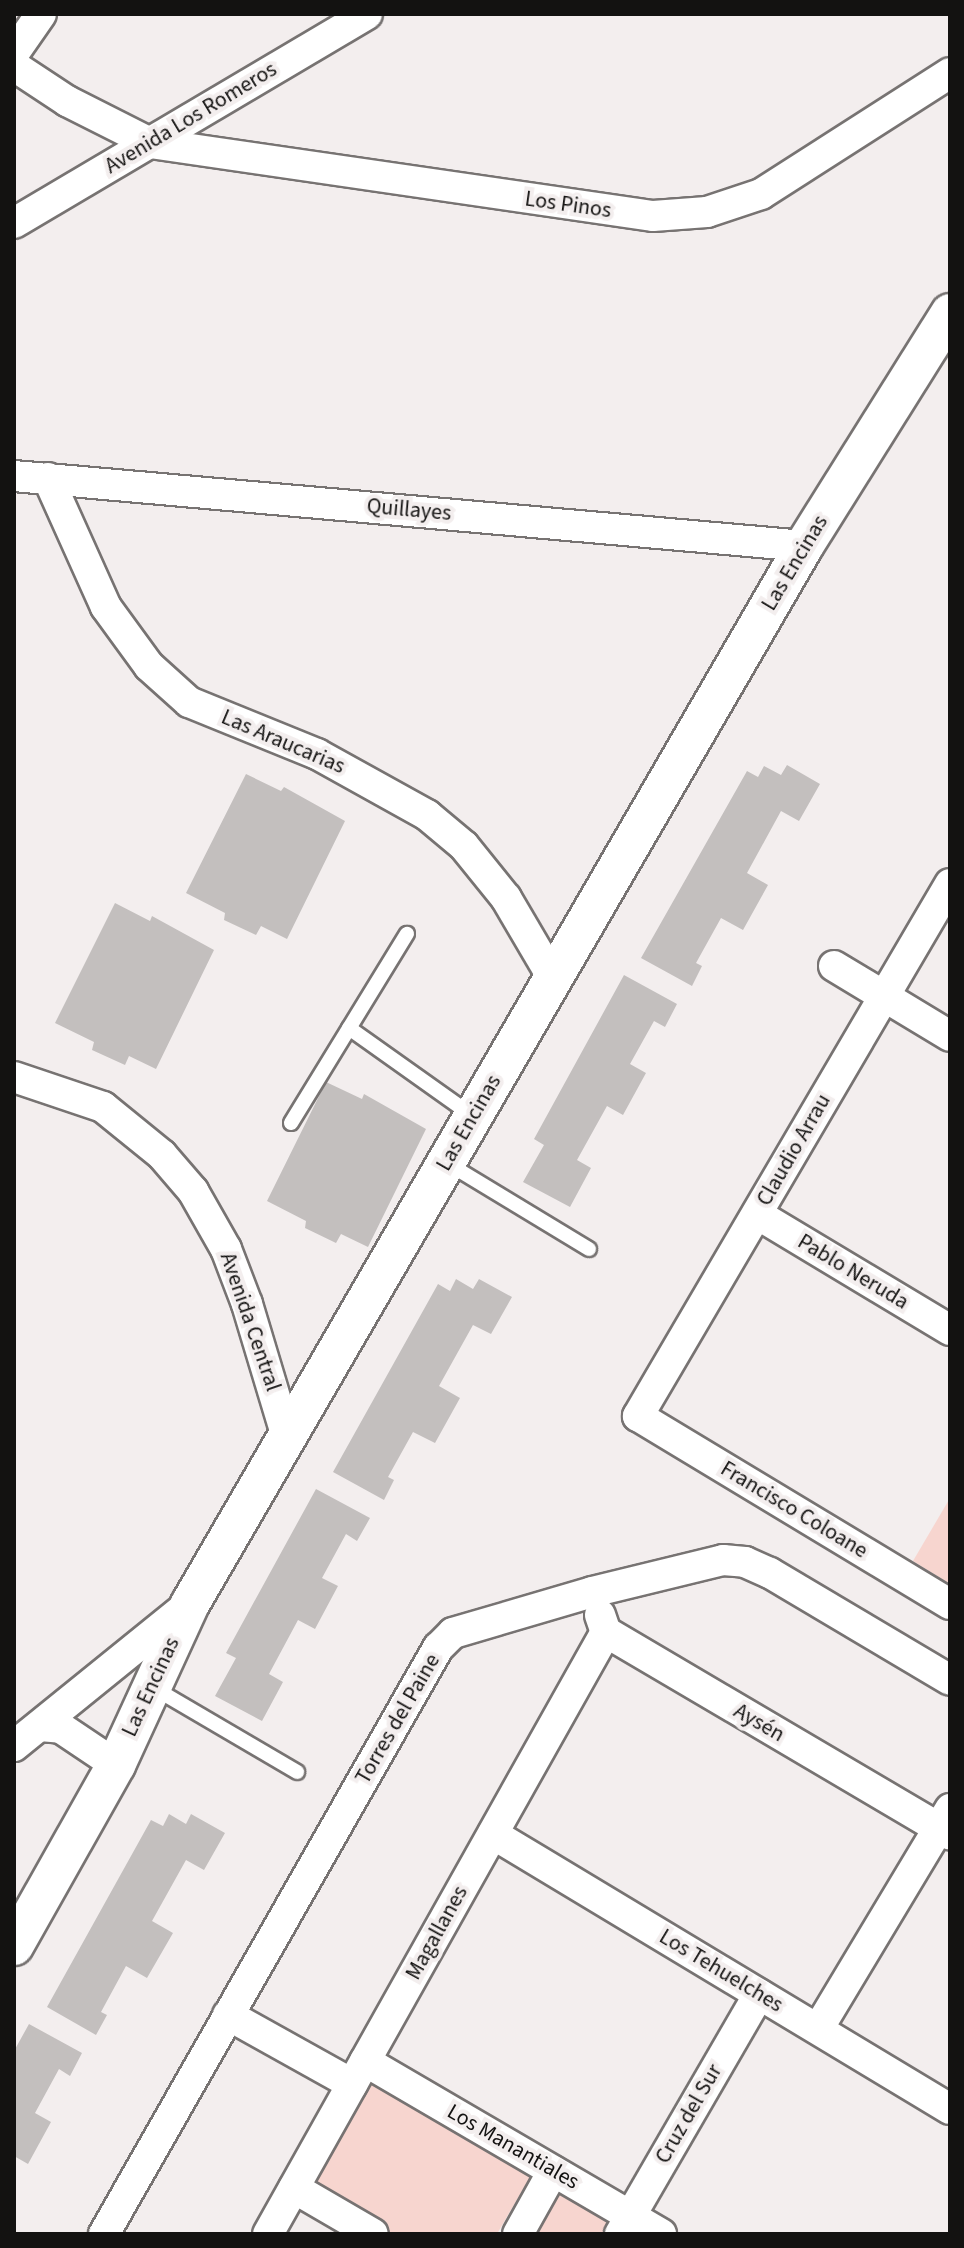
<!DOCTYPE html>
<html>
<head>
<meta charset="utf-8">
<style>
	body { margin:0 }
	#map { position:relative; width:964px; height:2248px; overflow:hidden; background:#f3eeee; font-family:"Source Sans 3",sans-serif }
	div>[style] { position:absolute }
	.green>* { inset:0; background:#f7d5cf }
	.building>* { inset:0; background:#c3bfbe }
	.roads { filter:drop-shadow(2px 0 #777372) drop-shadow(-2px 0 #777372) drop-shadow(0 2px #777372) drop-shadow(0 -2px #777372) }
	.service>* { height:14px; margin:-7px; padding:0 7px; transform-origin:7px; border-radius:7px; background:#fff }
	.minor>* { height:30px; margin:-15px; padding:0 15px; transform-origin:15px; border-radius:15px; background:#fff }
	.tertiary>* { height:38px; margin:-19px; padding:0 19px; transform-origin:19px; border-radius:19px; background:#fff }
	span { translate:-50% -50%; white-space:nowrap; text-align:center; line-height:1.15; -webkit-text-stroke:8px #f3eeee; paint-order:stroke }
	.street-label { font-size:22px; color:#131211 }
	.frame { position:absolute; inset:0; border:16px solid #131211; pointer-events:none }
</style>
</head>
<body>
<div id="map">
	<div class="green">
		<i style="clip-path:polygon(950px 1498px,950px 1584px,913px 1561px)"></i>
		<i style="clip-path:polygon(374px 2078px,533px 2172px,497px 2234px,388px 2234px,311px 2189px)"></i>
		<i style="clip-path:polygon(559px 2185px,618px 2219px,609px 2234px,530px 2234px)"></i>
	</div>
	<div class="building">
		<i style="clip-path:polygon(787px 765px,820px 784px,799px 821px,781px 811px,747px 873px,768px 885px,743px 930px,721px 918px,696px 963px,702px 966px,692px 986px,641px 958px,747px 771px,758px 777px,764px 766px,781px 775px)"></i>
		<i style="clip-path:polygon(246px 774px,281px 791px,284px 787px,345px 821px,287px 939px,261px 926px,256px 935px,224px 920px,225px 913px,186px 893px)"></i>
		<i style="clip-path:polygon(115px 903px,150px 921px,152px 916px,214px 950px,156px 1069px,129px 1056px,125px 1065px,92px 1050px,94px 1042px,55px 1023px)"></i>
		<i style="clip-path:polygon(624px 975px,677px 1004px,665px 1027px,654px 1021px,630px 1064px,646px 1073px,623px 1115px,607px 1106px,577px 1160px,591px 1168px,570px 1207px,523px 1182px,544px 1145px,534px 1139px)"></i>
		<i style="clip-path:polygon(326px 1082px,362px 1099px,364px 1094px,426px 1129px,368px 1247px,341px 1234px,336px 1243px,305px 1228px,306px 1221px,267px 1201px)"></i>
		<i style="clip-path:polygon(456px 1279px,473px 1289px,479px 1279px,512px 1297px,491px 1334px,473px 1325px,439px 1386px,460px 1398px,435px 1443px,413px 1432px,388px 1477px,394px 1480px,384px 1500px,333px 1472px,438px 1284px,450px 1291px)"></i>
		<i style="clip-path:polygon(316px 1489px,370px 1518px,357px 1541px,346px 1534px,322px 1578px,338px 1586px,315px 1629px,298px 1620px,269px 1674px,283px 1682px,262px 1721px,215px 1696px,236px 1658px,226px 1653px)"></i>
		<i style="clip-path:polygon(169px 1814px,186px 1824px,191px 1814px,225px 1833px,204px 1870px,186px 1860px,152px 1921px,173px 1933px,147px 1978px,126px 1966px,101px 2012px,107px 2015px,96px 2035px,47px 2007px,151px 1820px,163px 1826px)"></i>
		<i style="clip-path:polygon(29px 2024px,82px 2053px,70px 2076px,59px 2069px,35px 2113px,51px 2122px,28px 2164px,14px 2156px,14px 2051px)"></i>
	</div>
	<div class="roads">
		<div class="service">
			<i style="left:349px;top:1028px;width:152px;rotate:35.4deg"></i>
			<i style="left:291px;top:1123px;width:222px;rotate:-58.5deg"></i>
			<i style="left:447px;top:1163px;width:166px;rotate:31.2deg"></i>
			<i style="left:154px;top:1688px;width:166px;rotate:30.4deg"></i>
		</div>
		<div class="minor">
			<i style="left:14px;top:53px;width:47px;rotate:-55.3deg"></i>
			<i style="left:14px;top:66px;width:64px;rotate:33.4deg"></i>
			<i style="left:67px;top:101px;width:93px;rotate:26.8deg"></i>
			<i style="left:150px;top:143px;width:508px;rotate:8.26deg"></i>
			<i style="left:653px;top:216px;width:54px;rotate:-4.2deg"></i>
			<i style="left:707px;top:212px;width:57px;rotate:-18.4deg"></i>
			<i style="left:761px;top:194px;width:224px;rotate:-32.6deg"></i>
			<i style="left:14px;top:223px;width:410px;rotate:-30.6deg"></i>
			<i style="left:14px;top:476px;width:793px;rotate:5.06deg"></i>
			<i style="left:48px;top:478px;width:141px;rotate:65.8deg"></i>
			<i style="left:106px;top:607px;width:73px;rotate:53.9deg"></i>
			<i style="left:149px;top:666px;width:54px;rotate:42deg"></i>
			<i style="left:189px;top:702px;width:138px;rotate:22.1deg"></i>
			<i style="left:317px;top:754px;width:126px;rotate:29deg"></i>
			<i style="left:427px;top:815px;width:48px;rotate:40deg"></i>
			<i style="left:464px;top:846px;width:67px;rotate:51.1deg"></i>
			<i style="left:506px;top:898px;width:93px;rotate:59.6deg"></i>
			<i style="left:950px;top:884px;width:617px;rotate:120.39deg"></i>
			<i style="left:638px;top:1416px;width:364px;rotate:31.1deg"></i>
			<i style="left:834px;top:966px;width:135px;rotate:31.1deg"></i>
			<i style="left:14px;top:1077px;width:94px;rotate:18.6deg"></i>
			<i style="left:103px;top:1107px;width:76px;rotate:39.1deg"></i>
			<i style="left:162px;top:1155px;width:48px;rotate:49.3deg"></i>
			<i style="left:193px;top:1191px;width:67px;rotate:60.4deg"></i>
			<i style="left:226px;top:1249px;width:59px;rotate:69.1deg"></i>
			<i style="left:247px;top:1304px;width:139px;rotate:73.3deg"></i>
			<i style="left:757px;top:1214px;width:225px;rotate:31deg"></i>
			<i style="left:600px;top:1615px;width:18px;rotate:71deg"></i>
			<i style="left:606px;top:1632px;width:399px;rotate:30.5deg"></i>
			<i style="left:40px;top:1726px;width:21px;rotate:5deg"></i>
			<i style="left:61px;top:1728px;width:66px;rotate:33.9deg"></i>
			<i style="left:14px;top:1746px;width:223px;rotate:-39deg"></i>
			<i style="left:493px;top:1834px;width:533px;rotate:31.04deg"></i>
			<i style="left:228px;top:2015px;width:142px;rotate:29.1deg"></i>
			<i style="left:818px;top:2029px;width:257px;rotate:-59deg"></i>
			<i style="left:365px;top:2061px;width:343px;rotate:30.3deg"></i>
			<i style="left:294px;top:2188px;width:91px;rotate:30.2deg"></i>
			<i style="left:104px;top:2234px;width:675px;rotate:-60.32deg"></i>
			<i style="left:438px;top:1648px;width:21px;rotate:-45deg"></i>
			<i style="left:453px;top:1633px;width:145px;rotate:-16.4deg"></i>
			<i style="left:592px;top:1592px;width:135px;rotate:-13.7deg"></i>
			<i style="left:723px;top:1560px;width:22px;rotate:5deg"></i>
			<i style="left:745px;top:1562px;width:27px;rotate:24deg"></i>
			<i style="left:770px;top:1573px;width:209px;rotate:30.7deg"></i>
			<i style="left:268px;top:2234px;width:690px;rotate:-60.69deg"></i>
			<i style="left:518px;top:2234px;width:72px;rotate:-60.9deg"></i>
			<i style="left:620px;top:2234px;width:277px;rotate:-59.9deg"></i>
		</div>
		<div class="tertiary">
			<i style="left:14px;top:1946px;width:208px;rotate:-60.6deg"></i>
			<i style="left:116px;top:1765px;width:177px;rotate:-65.3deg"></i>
			<i style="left:190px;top:1604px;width:1223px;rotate:-59.87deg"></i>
			<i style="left:804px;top:546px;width:275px;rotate:-57.9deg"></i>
		</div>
	</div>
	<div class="street-label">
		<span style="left:191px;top:118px;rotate:-31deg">Avenida Los Romeros</span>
		<span style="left:568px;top:205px;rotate:8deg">Los Pinos</span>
		<span style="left:409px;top:510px;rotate:5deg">Quillayes</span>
		<span style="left:795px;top:563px;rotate:-59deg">Las Encinas</span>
		<span style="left:283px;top:742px;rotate:23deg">Las Araucarias</span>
		<span style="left:469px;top:1123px;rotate:-60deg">Las Encinas</span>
		<span style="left:794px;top:1150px;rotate:-60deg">Claudio Arrau</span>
		<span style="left:853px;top:1272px;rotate:31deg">Pablo Neruda</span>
		<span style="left:250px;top:1322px;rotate:71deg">Avenida Central</span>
		<span style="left:794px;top:1510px;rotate:31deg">Francisco Coloane</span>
		<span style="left:151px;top:1687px;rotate:-65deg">Las Encinas</span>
		<span style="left:398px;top:1719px;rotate:-60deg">Torres del Paine</span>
		<span style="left:759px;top:1723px;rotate:30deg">Aysén</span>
		<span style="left:437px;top:1933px;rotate:-61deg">Magallanes</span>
		<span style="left:721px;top:1971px;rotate:31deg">Los Tehuelches</span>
		<span style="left:689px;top:2114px;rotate:-60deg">Cruz del Sur</span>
		<span style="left:513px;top:2147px;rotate:30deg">Los Manantiales</span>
	</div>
	<div class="frame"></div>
</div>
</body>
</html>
